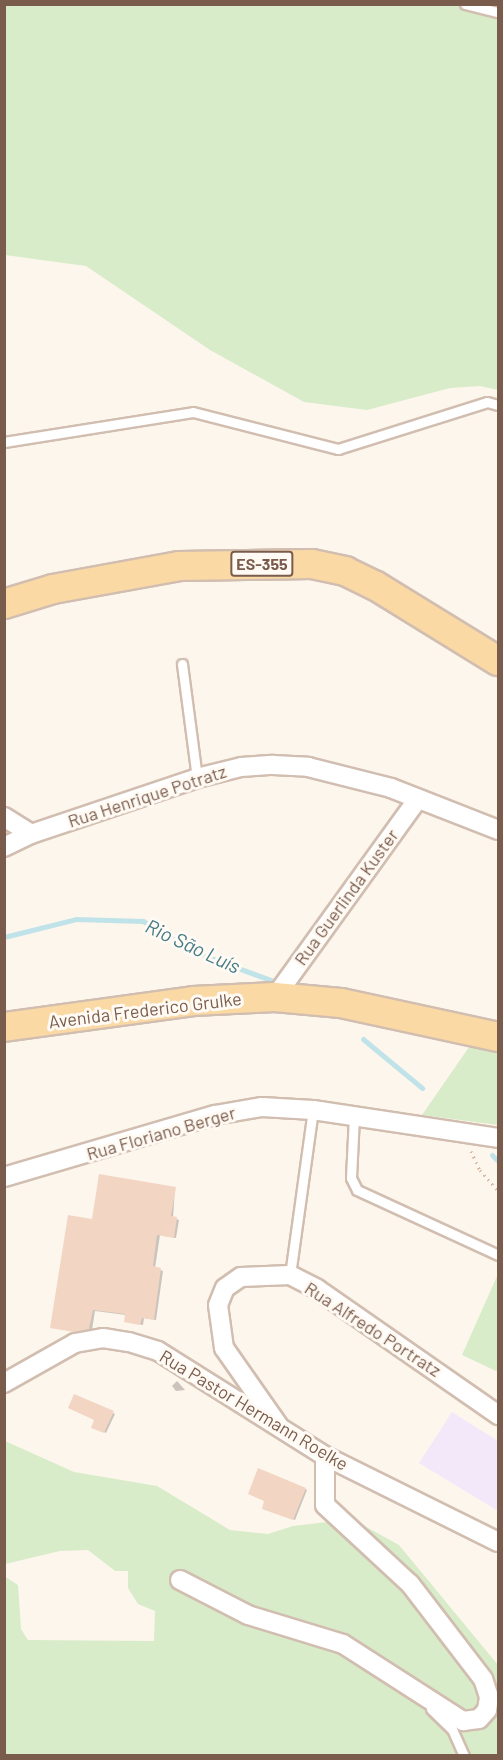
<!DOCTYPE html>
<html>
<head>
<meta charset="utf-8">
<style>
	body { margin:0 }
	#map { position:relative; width:503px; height:1760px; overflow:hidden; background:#fdf6ec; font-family:Barlow,sans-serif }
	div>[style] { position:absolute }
	.education>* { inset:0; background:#f3e8fa }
	.green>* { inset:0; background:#d8ecc9 }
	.shadow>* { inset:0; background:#0003 }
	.stream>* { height:5px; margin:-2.5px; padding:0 2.5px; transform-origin:2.5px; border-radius:2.5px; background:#bfe3e8 }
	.building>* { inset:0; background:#f3d5c3 }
	.path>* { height:3px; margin-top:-1.5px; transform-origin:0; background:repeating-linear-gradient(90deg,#d9b8a5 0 1.5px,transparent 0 6px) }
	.roads { filter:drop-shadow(2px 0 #d1beb0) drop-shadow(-2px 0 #d1beb0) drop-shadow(0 2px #d1beb0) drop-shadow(0 -2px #d1beb0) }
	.service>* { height:9px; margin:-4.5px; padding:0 4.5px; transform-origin:4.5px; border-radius:4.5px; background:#fff }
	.minor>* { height:18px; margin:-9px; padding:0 9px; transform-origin:9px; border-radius:9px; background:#fff }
	.primary>* { height:28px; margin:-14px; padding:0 14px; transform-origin:14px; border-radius:14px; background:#fbd9a5 }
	span { translate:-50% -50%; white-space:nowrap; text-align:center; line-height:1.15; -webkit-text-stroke:6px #fffaf3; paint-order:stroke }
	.shield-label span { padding:2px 4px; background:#fffaf3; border:2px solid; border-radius:4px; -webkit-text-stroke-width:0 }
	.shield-label { font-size:16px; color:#7a5c4d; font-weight:700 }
	.street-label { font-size:18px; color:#7a5c4d }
	.water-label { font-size:20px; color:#437c86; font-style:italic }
	.frame { position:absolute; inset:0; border:6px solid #7a5c4d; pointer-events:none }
</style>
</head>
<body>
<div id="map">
	<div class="education">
		<i style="clip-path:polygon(452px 1412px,498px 1441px,498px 1511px,419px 1463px)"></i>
	</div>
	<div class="green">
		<i style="clip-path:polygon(5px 5px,498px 5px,498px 390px,480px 386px,450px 388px,367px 410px,304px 402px,210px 350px,86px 266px,5px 255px)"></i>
		<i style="clip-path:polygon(476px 1037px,498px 1041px,498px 1125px,422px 1115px)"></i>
		<i style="clip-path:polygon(498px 1274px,498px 1372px,462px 1355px)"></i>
		<i style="clip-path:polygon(5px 1441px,74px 1472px,157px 1486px,230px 1530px,268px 1534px,293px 1526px,352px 1519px,399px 1545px,498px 1665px,498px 1755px,5px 1755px,4px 1576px,18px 1585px,21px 1629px,28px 1640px,154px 1641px,155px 1611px,138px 1604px,128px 1588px,128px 1571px,115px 1571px,88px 1550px,60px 1551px,5px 1564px)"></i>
	</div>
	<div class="shadow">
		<i style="clip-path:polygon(175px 1188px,173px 1218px,179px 1220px,176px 1238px,160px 1235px,155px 1268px,163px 1271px,156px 1320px,144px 1318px,143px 1325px,125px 1321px,126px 1315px,95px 1311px,92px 1330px,54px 1328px,93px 1221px)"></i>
		<i style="clip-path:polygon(177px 1381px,178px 1382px,185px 1390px,176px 1391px,172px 1386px)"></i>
		<i style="clip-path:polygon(75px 1396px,115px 1414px,106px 1433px,93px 1427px,96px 1419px)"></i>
		<i style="clip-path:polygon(259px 1470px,307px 1490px,295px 1520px,265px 1509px)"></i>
	</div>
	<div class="stream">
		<i style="left:4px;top:937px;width:74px;rotate:-14deg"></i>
		<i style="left:76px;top:919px;width:67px;rotate:1.7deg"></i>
		<i style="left:143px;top:921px;width:63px;rotate:30.7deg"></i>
		<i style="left:197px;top:953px;width:81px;rotate:20.2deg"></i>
		<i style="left:363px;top:1039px;width:77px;rotate:39.7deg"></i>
		<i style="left:492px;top:1155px;width:8px;rotate:45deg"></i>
	</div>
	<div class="building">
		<i style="clip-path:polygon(99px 1174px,176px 1187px,171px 1216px,177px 1217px,174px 1238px,157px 1235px,153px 1266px,161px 1268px,154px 1320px,142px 1318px,140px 1325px,124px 1322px,125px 1314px,93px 1310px,89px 1329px,74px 1332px,50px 1328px,68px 1215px,92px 1219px)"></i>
		<i style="clip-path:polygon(74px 1394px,114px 1411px,104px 1433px,91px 1428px,94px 1420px,68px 1408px)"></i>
		<i style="clip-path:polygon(258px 1468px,306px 1488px,293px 1520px,262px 1509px,264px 1501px,248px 1494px)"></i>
	</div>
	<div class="path">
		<i style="left:471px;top:1151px;width:21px;rotate:65deg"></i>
		<i style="left:480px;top:1170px;width:28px;rotate:49deg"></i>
	</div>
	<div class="roads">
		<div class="service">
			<i style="left:465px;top:4px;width:34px;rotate:14deg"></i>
			<i style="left:4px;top:442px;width:191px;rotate:-9deg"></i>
			<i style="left:193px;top:412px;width:150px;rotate:14.3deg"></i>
			<i style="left:338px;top:449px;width:156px;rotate:-17.5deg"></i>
			<i style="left:487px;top:402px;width:11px;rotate:15deg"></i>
			<i style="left:182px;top:664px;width:115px;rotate:82.5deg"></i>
			<i style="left:354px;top:1116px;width:62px;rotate:92.8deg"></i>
			<i style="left:351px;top:1178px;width:13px;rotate:63deg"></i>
			<i style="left:357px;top:1190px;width:155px;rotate:24.7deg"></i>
			<i style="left:290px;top:1275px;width:167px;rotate:-82.1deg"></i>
			<i style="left:431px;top:1709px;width:29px;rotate:44deg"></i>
			<i style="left:452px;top:1729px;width:30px;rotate:66deg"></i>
		</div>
		<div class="minor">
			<i style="left:4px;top:817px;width:32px;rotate:32deg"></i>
			<i style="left:4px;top:847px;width:30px;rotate:-26deg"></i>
			<i style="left:31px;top:834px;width:175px;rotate:-18.6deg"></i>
			<i style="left:197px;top:778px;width:45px;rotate:-14deg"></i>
			<i style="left:241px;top:767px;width:32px;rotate:-4deg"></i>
			<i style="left:273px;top:765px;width:35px;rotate:3deg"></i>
			<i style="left:308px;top:767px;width:86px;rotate:14.2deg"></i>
			<i style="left:391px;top:788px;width:115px;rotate:21.4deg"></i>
			<i style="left:275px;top:997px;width:244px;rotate:-54.2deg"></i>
			<i style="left:4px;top:1177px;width:220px;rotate:-16.4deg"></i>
			<i style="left:215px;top:1115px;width:48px;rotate:-9.7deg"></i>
			<i style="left:262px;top:1107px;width:51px;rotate:3.4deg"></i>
			<i style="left:313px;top:1110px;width:187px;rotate:8.6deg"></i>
			<i style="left:4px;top:1383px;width:81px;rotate:-29.4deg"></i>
			<i style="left:75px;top:1343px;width:28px;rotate:-10deg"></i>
			<i style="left:103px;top:1338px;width:26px;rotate:9deg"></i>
			<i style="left:129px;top:1342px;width:30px;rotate:17deg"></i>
			<i style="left:158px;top:1351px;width:197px;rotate:32.2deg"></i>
			<i style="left:325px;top:1456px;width:193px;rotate:26.4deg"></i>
			<i style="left:278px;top:1425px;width:94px;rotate:-125deg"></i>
			<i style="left:224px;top:1348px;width:43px;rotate:-97.9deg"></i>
			<i style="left:218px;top:1305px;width:18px;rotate:-68deg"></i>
			<i style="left:225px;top:1288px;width:19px;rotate:-35deg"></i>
			<i style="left:241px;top:1277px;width:49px;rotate:-2.3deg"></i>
			<i style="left:290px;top:1275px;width:30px;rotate:27deg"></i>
			<i style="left:317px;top:1289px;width:221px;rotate:34.8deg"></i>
			<i style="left:180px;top:1580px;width:76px;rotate:27.2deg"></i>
			<i style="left:248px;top:1615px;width:99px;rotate:17deg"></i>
			<i style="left:343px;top:1644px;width:143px;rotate:32.7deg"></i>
			<i style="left:463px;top:1721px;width:16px;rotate:-7deg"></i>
			<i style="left:479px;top:1719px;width:12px;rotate:-48deg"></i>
			<i style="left:487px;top:1710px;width:13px;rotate:-81deg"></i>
			<i style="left:489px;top:1697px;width:19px;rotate:-108deg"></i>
			<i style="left:483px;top:1679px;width:120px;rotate:-127.5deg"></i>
			<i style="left:410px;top:1584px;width:116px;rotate:-137.1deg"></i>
			<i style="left:325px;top:1505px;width:49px;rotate:-90deg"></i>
		</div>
		<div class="primary">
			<i style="left:4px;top:604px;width:51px;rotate:-17deg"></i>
			<i style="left:53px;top:589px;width:128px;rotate:-10.3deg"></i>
			<i style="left:179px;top:566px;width:133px;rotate:-0.9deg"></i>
			<i style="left:312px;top:564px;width:34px;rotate:12deg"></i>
			<i style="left:345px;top:571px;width:34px;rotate:26deg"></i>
			<i style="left:376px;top:586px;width:143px;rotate:31.6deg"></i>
			<i style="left:4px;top:1027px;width:191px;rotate:-7.8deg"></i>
			<i style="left:193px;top:1001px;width:82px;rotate:-2.8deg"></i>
			<i style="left:275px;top:997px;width:66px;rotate:5.2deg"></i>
			<i style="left:341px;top:1003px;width:161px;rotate:12.2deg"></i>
		</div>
	</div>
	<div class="shield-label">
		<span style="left:262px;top:564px">ES-355</span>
	</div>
	<div class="street-label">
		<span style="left:147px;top:796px;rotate:-18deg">Rua Henrique Potratz</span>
		<span style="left:346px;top:897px;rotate:-54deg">Rua Guerlinda Kuster</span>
		<span style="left:145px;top:1010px;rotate:-7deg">Avenida Frederico Grulke</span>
		<span style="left:161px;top:1133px;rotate:-16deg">Rua Floriano Berger</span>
		<span style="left:373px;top:1329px;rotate:33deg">Rua Alfredo Portratz</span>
		<span style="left:254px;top:1410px;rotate:31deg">Rua Pastor Hermann Roelke</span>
	</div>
	<div class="water-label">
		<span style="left:193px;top:946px;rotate:25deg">Rio São Luís</span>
	</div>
	<div class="frame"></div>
</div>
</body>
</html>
